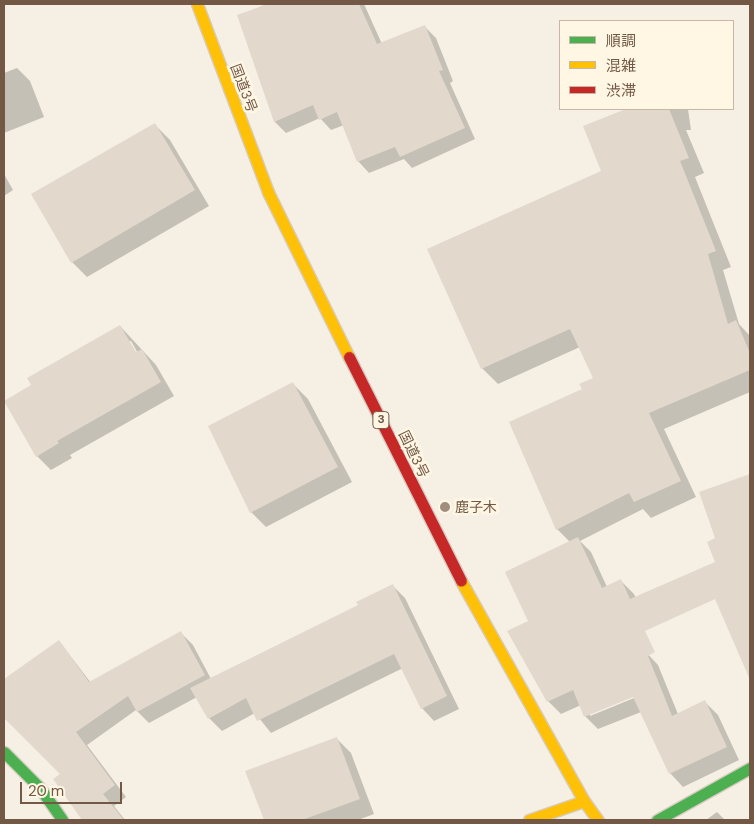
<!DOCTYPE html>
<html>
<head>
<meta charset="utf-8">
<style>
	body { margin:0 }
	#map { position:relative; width:754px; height:824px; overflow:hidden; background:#f6f0e4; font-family:"DM Sans","Noto Sans JP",sans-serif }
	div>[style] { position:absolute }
	.shadow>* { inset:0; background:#0003 }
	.building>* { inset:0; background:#e2d8cc }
	.roads { filter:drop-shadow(1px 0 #d6ccc1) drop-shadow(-1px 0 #d6ccc1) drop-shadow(0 1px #d6ccc1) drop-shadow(0 -1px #d6ccc1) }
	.fast>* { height:11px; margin:-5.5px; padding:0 5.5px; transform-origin:5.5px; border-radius:5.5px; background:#4caf50 }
	.slow>* { height:11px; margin:-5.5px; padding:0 5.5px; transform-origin:5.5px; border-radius:5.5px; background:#ffc107 }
	.jam>* { height:11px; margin:-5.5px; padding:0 5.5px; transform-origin:5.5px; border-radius:5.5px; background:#c62828 }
	.dots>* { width:14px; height:14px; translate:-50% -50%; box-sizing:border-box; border:2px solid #fff6e4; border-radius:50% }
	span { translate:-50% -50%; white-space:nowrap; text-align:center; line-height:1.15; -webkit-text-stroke:5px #fff6e4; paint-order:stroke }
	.shield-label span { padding:1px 4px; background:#fff6e4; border:1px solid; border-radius:4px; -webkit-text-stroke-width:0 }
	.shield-label { font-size:12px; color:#725845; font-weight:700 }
	.street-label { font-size:14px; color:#725845 }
	.poi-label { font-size:14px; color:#725845 }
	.left { translate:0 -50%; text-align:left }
	.frame { position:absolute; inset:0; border:5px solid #725845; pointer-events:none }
	.legend { position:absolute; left:559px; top:20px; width:175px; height:90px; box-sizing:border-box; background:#fff6e4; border:1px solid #c7b7a4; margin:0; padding:6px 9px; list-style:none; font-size:15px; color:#725845 }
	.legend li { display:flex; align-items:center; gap:10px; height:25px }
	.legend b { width:25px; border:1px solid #c7b7a4 }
	.scale { position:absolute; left:20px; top:782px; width:102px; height:22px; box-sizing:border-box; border:2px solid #725845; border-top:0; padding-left:6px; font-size:15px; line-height:18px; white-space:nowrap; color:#725845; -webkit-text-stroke:4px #fff6e4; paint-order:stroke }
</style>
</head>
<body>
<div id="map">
	<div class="shadow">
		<i style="clip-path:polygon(267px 4px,364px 4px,382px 44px,425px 27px,436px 38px,453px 81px,450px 83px,475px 139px,412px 168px,404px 159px,369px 173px,358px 161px,344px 125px,331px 130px,320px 118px,286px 133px,275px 122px,239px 16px)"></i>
		<i style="clip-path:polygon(17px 68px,30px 81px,44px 117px,4px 133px,4px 73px)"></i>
		<i style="clip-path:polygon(evenodd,624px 109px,688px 109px,691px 130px,686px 130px,704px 173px,695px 177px,731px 267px,723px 270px,739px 324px,750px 336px,750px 392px,664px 429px,696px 497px,651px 518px,643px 509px,580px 541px,591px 552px,607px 587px,621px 581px,634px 594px,650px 628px,620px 640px,645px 651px,658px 665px,678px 714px,705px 702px,718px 715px,739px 760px,683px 787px,670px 773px,641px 712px,598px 729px,585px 716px,581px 705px,561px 714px,548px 701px,529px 622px,570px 542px,557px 529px,583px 389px,595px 378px,580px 347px,498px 384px,482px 368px,602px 171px,624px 109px,638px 693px,639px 696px,590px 716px,590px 713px,638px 693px)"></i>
		<i style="clip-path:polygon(155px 125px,170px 140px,209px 206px,87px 277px,72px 262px)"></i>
		<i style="clip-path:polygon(4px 174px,13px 190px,4px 196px)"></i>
		<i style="clip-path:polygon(evenodd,120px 326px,156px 365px,174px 396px,70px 455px,72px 458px,51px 470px,37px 456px,120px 326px,128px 341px,131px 341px,140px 357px,138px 358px,128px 341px)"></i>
		<i style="clip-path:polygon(293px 384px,308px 399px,352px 482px,266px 527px,251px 512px)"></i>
		<i style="clip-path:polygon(750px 475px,750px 586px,735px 592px,700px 493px)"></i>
		<i style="clip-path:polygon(392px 585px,405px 598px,459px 709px,434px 721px,422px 708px,403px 668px,271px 733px,255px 713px,222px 731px,209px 718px,197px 697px,149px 723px,136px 710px,87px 745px,126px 797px,114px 806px,125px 820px,84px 820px,55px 779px,62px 774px,4px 715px,4px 680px,59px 641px,91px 683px,181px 633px,193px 645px,211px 679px,359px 606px)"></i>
		<i style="clip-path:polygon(336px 738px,351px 753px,374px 814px,358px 820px,265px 820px,247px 772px)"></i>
		<i style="clip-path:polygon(717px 812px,725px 820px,706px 820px)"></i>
	</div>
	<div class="building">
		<i style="clip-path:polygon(268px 4px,359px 4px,377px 44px,425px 25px,443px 70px,439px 71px,465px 128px,400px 157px,395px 147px,357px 162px,337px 112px,319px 120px,313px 105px,274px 122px,237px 15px)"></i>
		<i style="clip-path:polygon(626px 109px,669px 109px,689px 158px,680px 161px,716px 251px,708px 254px,728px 324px,736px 320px,750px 353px,750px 370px,649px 413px,681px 481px,634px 502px,629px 493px,556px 530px,509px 422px,582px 389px,579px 384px,593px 378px,570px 329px,481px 369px,427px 249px,601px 171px,583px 126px)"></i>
		<i style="clip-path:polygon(155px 123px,195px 190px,71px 263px,31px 194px)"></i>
		<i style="clip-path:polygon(120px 325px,136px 352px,142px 349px,161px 382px,57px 441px,59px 443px,36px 457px,4px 401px,31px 385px,27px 378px)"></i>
		<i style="clip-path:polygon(293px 382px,338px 467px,250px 513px,208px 426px)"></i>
		<i style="clip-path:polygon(750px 474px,750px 680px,715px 599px,645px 631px,655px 652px,648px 656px,672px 716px,705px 700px,727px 747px,669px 774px,633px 697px,584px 717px,573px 690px,547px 702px,507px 631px,528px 621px,505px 572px,578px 537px,602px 588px,621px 579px,630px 599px,715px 562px,707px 542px,715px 538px,699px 492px)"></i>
		<i style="clip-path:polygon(393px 584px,447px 696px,421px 709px,394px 654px,257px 721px,246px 698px,208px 719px,190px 688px,358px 605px,356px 602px)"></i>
		<i style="clip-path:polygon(181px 631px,205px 675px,137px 712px,128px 696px,76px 732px,115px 785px,103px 794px,124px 820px,82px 820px,53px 779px,60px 774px,4px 718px,4px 679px,59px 640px,89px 682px)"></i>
		<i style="clip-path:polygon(337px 737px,360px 799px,302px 820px,264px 820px,245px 771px)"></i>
	</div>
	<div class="roads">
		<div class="fast">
			<i style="left:4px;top:752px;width:51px;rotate:45deg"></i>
			<i style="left:40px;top:788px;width:39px;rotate:55deg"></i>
			<i style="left:657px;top:820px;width:107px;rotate:-29.2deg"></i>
		</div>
		<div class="slow">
			<i style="left:197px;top:4px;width:201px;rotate:69.3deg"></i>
			<i style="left:268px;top:192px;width:184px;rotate:63.9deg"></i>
			<i style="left:461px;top:581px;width:252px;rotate:60.8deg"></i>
			<i style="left:584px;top:801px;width:24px;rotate:54deg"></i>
			<i style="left:529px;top:820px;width:58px;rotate:-19.1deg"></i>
		</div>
		<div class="jam">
			<i style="left:349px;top:357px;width:250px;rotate:63.4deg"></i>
		</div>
	</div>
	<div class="dots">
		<i style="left:445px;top:507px;background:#a08d7d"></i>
	</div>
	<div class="shield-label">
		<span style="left:381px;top:420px">3</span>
	</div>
	<div class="street-label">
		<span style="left:244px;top:88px;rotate:69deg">国道3号</span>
		<span style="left:414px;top:454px;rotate:64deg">国道3号</span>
	</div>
	<div class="poi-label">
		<span class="left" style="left:455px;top:507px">鹿子木</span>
	</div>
	<div class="frame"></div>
	<ul class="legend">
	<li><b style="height:6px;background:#4caf50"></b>順調</li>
	<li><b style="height:6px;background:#ffc107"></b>混雑</li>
	<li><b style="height:6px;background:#c62828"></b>渋滞</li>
	</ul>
	<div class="scale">20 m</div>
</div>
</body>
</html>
